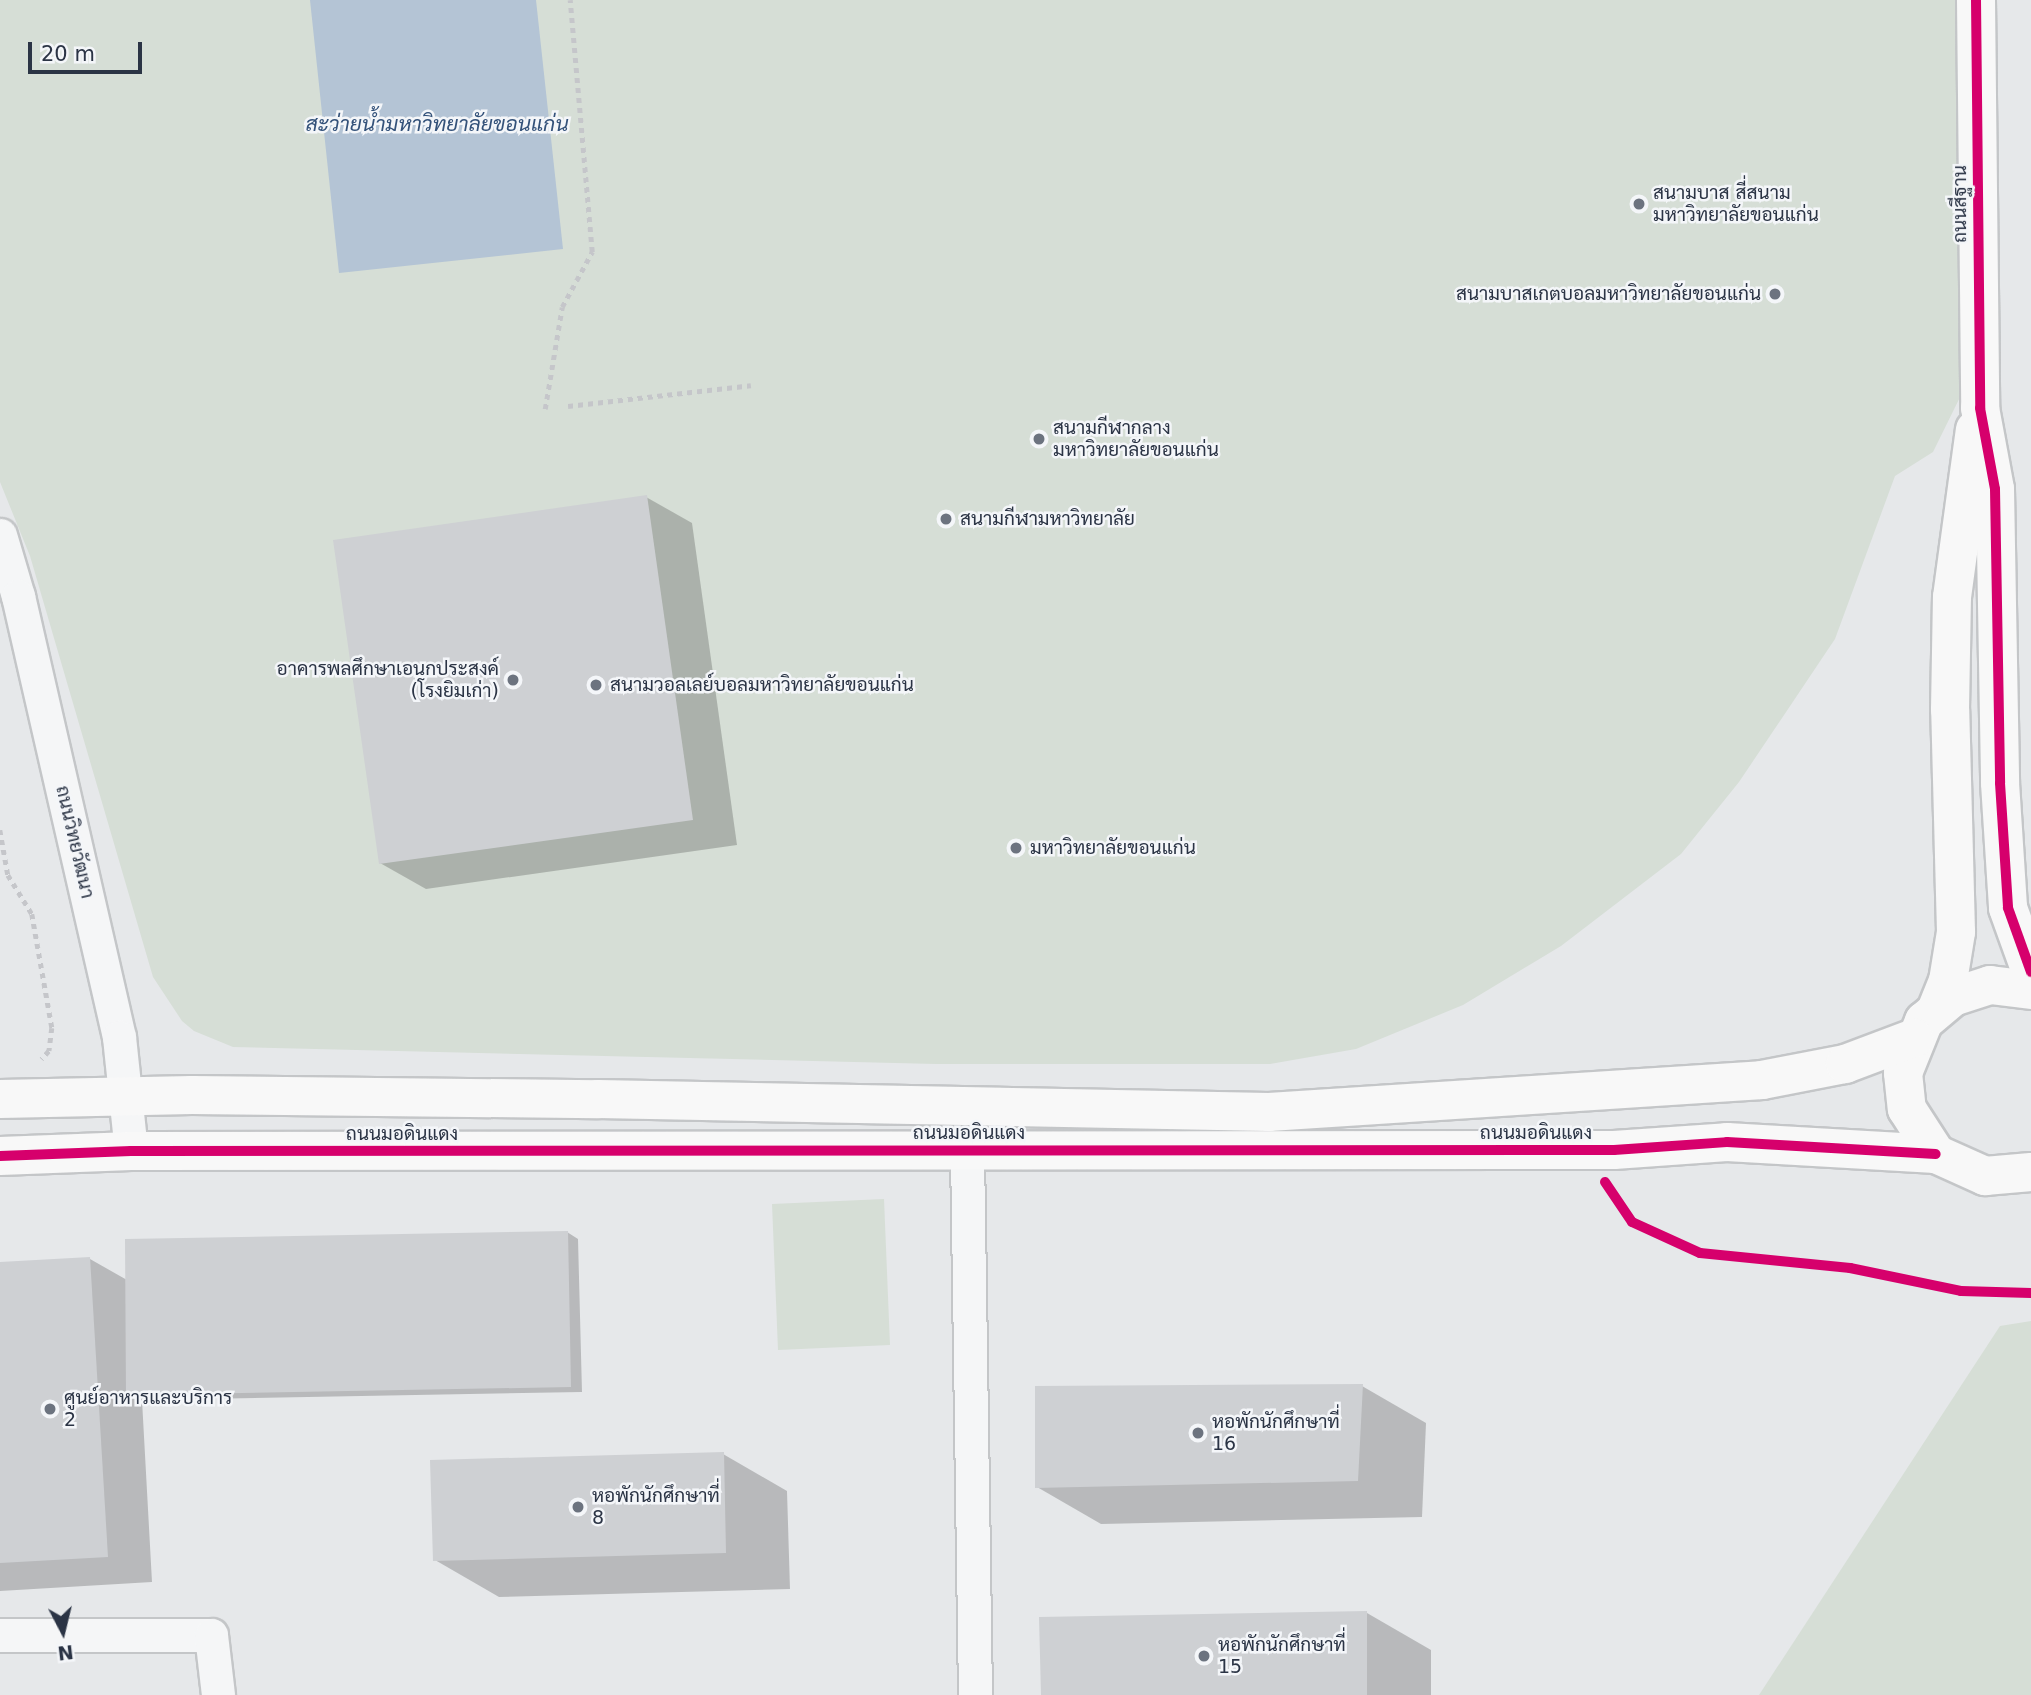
<!DOCTYPE html>
<html>
<head>
<meta charset="utf-8">
<style>
	body { margin:0 }
	#map { position:relative; width:2031px; height:1695px; overflow:hidden; background:#e6e8ea; font-family:"DejaVu Sans",Sarabun,sans-serif }
	div>[style] { position:absolute }
	.green>* { inset:0; background:#d6ded6 }
	.water>* { inset:0; background:#b4c4d5 }
	.shadow>* { inset:0; background:#0003 }
	.building>* { inset:0; background:#ced0d3 }
	.path>* { height:4.5px; margin-top:-2.25px; transform-origin:0; background:repeating-linear-gradient(90deg,#c5c6ca 0 5px,transparent 0 10px) }
	.roads { filter:drop-shadow(2px 0 #c4c6c8) drop-shadow(-2px 0 #c4c6c8) drop-shadow(0 2px #c4c6c8) drop-shadow(0 -2px #c4c6c8) }
	.street>* { height:33px; margin:-16.5px; padding:0 16.5px; transform-origin:16.5px; border-radius:16.5px; background:#f5f6f7 }
	.secondary>* { height:38px; margin:-19px; padding:0 19px; transform-origin:19px; border-radius:19px; background:#f8f8f8 }
	.cycleway>* { height:10px; margin:-5px; padding:0 5px; transform-origin:5px; border-radius:5px; background:#d6006c }
	.dots>* { width:19px; height:19px; translate:-50% -50%; box-sizing:border-box; border:4px solid #f4f6f9; border-radius:50% }
	span { translate:-50% -50%; white-space:nowrap; text-align:center; line-height:1.15; -webkit-text-stroke:5px #f4f6f9; paint-order:stroke }
	.poi-label { font-size:19px; color:#2b3445 }
	.left { translate:0 -50%; text-align:left }
	.right { translate:-100% -50%; text-align:right }
	.street-label { font-size:19px; color:#2b3445 }
	.water-label { font-size:21px; color:#34527a; font-style:italic }
	.north { position:absolute; left:28px; top:1597px; width:70px; height:70px; -webkit-text-stroke:5px #f4f6f9; paint-order:stroke; rotate:173deg; font-size:19px; font-weight:700; line-height:28px; text-align:center; color:#2b3445 }
	.north::after { content:''; display:block; margin:auto; width:24px; height:32px; background:#2b3445; clip-path:polygon(50% 0,100% 100%,50% 72%,0 100%) }
	.scale { position:absolute; left:28px; top:42px; width:114px; height:32px; box-sizing:border-box; border:4px solid #2b3445; border-top:0; padding-left:9px; font-size:21px; line-height:24px; white-space:nowrap; color:#2b3445; -webkit-text-stroke:5px #f4f6f9; paint-order:stroke }
</style>
</head>
<body>
<div id="map">
	<div class="green">
		<i style="clip-path:polygon(0 0,1957px 0,1959px 248px,1967px 383px,1933px 452px,1895px 476px,1835px 639px,1739px 782px,1681px 854px,1561px 946px,1463px 1005px,1356px 1049px,1270px 1064px,936px 1064px,233px 1047px,194px 1031px,182px 1021px,153px 977px,30px 556px,0 482px)"></i>
		<i style="clip-path:polygon(884px 1199px,890px 1345px,778px 1350px,772px 1204px)"></i>
		<i style="clip-path:polygon(2031px 1321px,2031px 1695px,1759px 1695px,2000px 1326px)"></i>
	</div>
	<div class="water">
		<i style="clip-path:polygon(310px 0,536px 0,563px 249px,339px 273px)"></i>
	</div>
	<div class="shadow">
		<i style="clip-path:polygon(646px 497px,692px 523px,737px 845px,426px 889px,380px 863px)"></i>
		<i style="clip-path:polygon(567px 1232px,578px 1239px,582px 1392px,142px 1400px,152px 1582px,0 1591px,0 1264px,90px 1259px,127px 1280px)"></i>
		<i style="clip-path:polygon(1362px 1386px,1426px 1423px,1422px 1517px,1101px 1524px,1037px 1487px)"></i>
		<i style="clip-path:polygon(723px 1454px,787px 1491px,790px 1589px,499px 1597px,435px 1560px)"></i>
		<i style="clip-path:polygon(1367px 1613px,1431px 1650px,1431px 1695px,1042px 1695px)"></i>
	</div>
	<div class="building">
		<i style="clip-path:polygon(647px 495px,693px 820px,379px 864px,333px 540px)"></i>
		<i style="clip-path:polygon(568px 1231px,571px 1387px,126px 1395px,125px 1239px)"></i>
		<i style="clip-path:polygon(90px 1257px,108px 1557px,0 1563px,0 1262px)"></i>
		<i style="clip-path:polygon(1363px 1384px,1358px 1481px,1035px 1488px,1035px 1386px)"></i>
		<i style="clip-path:polygon(724px 1452px,726px 1553px,433px 1561px,430px 1460px)"></i>
		<i style="clip-path:polygon(1367px 1611px,1367px 1695px,1041px 1695px,1039px 1617px)"></i>
	</div>
	<div class="path">
		<i style="left:568px;top:406px;width:184px;rotate:-6.5deg"></i>
		<i style="left:545px;top:409px;width:103px;rotate:-80.5deg"></i>
		<i style="left:562px;top:307px;width:63px;rotate:-61.4deg"></i>
		<i style="left:592px;top:252px;width:253px;rotate:-95deg"></i>
		<i style="left:0;top:830px;width:46px;rotate:79.9deg"></i>
		<i style="left:8px;top:875px;width:46px;rotate:58.4deg"></i>
		<i style="left:32px;top:914px;width:116px;rotate:80deg"></i>
		<i style="left:52px;top:1028px;width:23px;rotate:97deg"></i>
		<i style="left:49px;top:1051px;width:11px;rotate:131deg"></i>
	</div>
	<div class="roads">
		<div class="street">
			<i style="left:0;top:535px;width:64px;rotate:73.6deg"></i>
			<i style="left:18px;top:596px;width:452px;rotate:77.1deg"></i>
			<i style="left:119px;top:1037px;width:115px;rotate:84deg"></i>
			<i style="left:967px;top:1150px;width:545px;rotate:89.16deg"></i>
			<i style="left:0;top:1635px;width:211px"></i>
			<i style="left:211px;top:1635px;width:60px;rotate:83.3deg"></i>
		</div>
		<div class="secondary">
			<i style="left:1976px;top:0;width:408px;rotate:89.4deg"></i>
			<i style="left:1980px;top:408px;width:82px;rotate:79.5deg"></i>
			<i style="left:1995px;top:489px;width:294px;rotate:89deg"></i>
			<i style="left:2000px;top:783px;width:125px;rotate:86.3deg"></i>
			<i style="left:2008px;top:908px;width:68px;rotate:70.2deg"></i>
			<i style="left:2031px;top:990px;width:41px;rotate:-173deg"></i>
			<i style="left:1990px;top:985px;width:39px;rotate:162deg"></i>
			<i style="left:1953px;top:997px;width:38px;rotate:140deg"></i>
			<i style="left:1924px;top:1021px;width:56px;rotate:112deg"></i>
			<i style="left:1903px;top:1073px;width:36px;rotate:84deg"></i>
			<i style="left:1907px;top:1109px;width:54px;rotate:57.2deg"></i>
			<i style="left:1936px;top:1154px;width:54px;rotate:24.2deg"></i>
			<i style="left:1985px;top:1176px;width:46px;rotate:-5deg"></i>
			<i style="left:1937px;top:1008px;width:29px;rotate:-68deg"></i>
			<i style="left:1948px;top:981px;width:50px;rotate:-80.7deg"></i>
			<i style="left:1956px;top:932px;width:222px;rotate:-91.5deg"></i>
			<i style="left:1950px;top:710px;width:113px;rotate:-89deg"></i>
			<i style="left:1952px;top:597px;width:169px;rotate:-82.2deg"></i>
			<i style="left:0;top:1099px;width:192px;rotate:-1.2deg"></i>
			<i style="left:192px;top:1095px;width:406px;rotate:0.6deg"></i>
			<i style="left:598px;top:1099px;width:671px;rotate:1.11deg"></i>
			<i style="left:1269px;top:1112px;width:494px;rotate:-3.7deg"></i>
			<i style="left:1762px;top:1080px;width:85px;rotate:-10.9deg"></i>
			<i style="left:1845px;top:1064px;width:74px;rotate:-20.6deg"></i>
			<i style="left:0;top:1156px;width:131px;rotate:-2.2deg"></i>
			<i style="left:131px;top:1151px;width:1483px;rotate:-0.04deg"></i>
			<i style="left:1614px;top:1150px;width:113px;rotate:-4deg"></i>
			<i style="left:1727px;top:1142px;width:209px;rotate:3.3deg"></i>
		</div>
	</div>
	<div class="cycleway">
		<i style="left:1976px;top:0;width:408px;rotate:89.4deg"></i>
		<i style="left:1980px;top:408px;width:82px;rotate:79.5deg"></i>
		<i style="left:1995px;top:489px;width:294px;rotate:89deg"></i>
		<i style="left:2000px;top:783px;width:125px;rotate:86.3deg"></i>
		<i style="left:2008px;top:908px;width:68px;rotate:70.2deg"></i>
		<i style="left:0;top:1156px;width:131px;rotate:-2.2deg"></i>
		<i style="left:131px;top:1151px;width:1483px;rotate:-0.04deg"></i>
		<i style="left:1614px;top:1150px;width:113px;rotate:-4deg"></i>
		<i style="left:1727px;top:1142px;width:209px;rotate:3.3deg"></i>
		<i style="left:1605px;top:1182px;width:48px;rotate:56deg"></i>
		<i style="left:1632px;top:1222px;width:75px;rotate:24.5deg"></i>
		<i style="left:1700px;top:1253px;width:151px;rotate:5.7deg"></i>
		<i style="left:1850px;top:1268px;width:113px;rotate:11.7deg"></i>
		<i style="left:1961px;top:1291px;width:70px;rotate:1.6deg"></i>
	</div>
	<div class="dots">
		<i style="left:1639px;top:204px;background:#6c737f"></i>
		<i style="left:1775px;top:294px;background:#6c737f"></i>
		<i style="left:1039px;top:439px;background:#6c737f"></i>
		<i style="left:946px;top:519px;background:#6c737f"></i>
		<i style="left:513px;top:680px;background:#6c737f"></i>
		<i style="left:596px;top:685px;background:#6c737f"></i>
		<i style="left:1016px;top:848px;background:#6c737f"></i>
		<i style="left:50px;top:1409px;background:#6c737f"></i>
		<i style="left:1198px;top:1433px;background:#6c737f"></i>
		<i style="left:578px;top:1507px;background:#6c737f"></i>
		<i style="left:1204px;top:1656px;background:#6c737f"></i>
	</div>
	<div class="poi-label">
		<span class="left" style="left:1653px;top:204px">สนามบาส สี่สนาม<br>มหาวิทยาลัยขอนแก่น</span>
		<span class="right" style="left:1761px;top:294px">สนามบาสเกตบอลมหาวิทยาลัยขอนแก่น</span>
		<span class="left" style="left:1053px;top:439px">สนามกีฬากลาง<br>มหาวิทยาลัยขอนแก่น</span>
		<span class="left" style="left:960px;top:519px">สนามกีฬามหาวิทยาลัย</span>
		<span class="right" style="left:499px;top:680px">อาคารพลศึกษาเอนกประสงค์<br>(โรงยิมเก่า)</span>
		<span class="left" style="left:610px;top:685px">สนามวอลเลย์บอลมหาวิทยาลัยขอนแก่น</span>
		<span class="left" style="left:1030px;top:848px">มหาวิทยาลัยขอนแก่น</span>
		<span class="left" style="left:64px;top:1409px">ศูนย์อาหารและบริการ<br>2</span>
		<span class="left" style="left:1212px;top:1433px">หอพักนักศึกษาที่<br>16</span>
		<span class="left" style="left:592px;top:1507px">หอพักนักศึกษาที่<br>8</span>
		<span class="left" style="left:1218px;top:1656px">หอพักนักศึกษาที่<br>15</span>
	</div>
	<div class="street-label">
		<span style="left:1960px;top:204px;rotate:-90deg">ถนนสีฐาน</span>
		<span style="left:75px;top:842px;rotate:77deg">ถนนวิทยวัฒนา</span>
		<span style="left:969px;top:1133px">ถนนมอดินแดง</span>
		<span style="left:1536px;top:1133px">ถนนมอดินแดง</span>
		<span style="left:402px;top:1134px">ถนนมอดินแดง</span>
	</div>
	<div class="water-label">
		<span style="left:437px;top:124px">สะว่ายน้ำมหาวิทยาลัยขอนแก่น</span>
	</div>
	<div class="north">N</div>
	<div class="scale">20 m</div>
</div>
</body>
</html>
